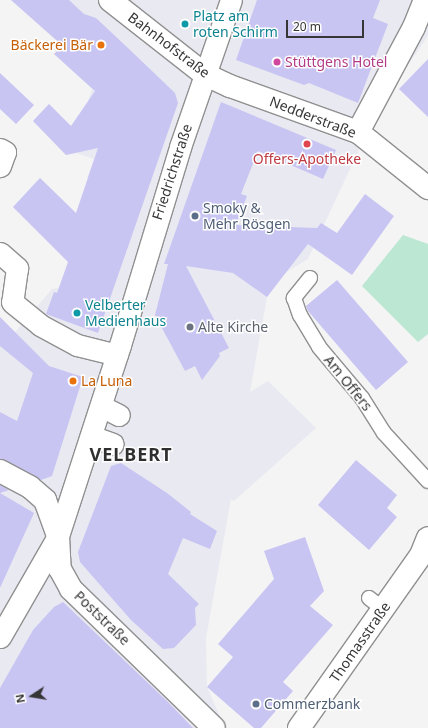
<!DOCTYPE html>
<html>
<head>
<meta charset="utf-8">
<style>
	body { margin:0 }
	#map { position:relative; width:428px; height:728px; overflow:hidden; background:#f4f4f5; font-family:"Noto Sans",sans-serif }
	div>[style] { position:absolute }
	.built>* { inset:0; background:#e9e9f1 }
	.green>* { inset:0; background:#bbe7d3 }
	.building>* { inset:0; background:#c8c5f3 }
	.roads { filter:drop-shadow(1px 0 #909091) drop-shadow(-1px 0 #909091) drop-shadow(0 1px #909091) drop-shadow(0 -1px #909091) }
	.service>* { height:14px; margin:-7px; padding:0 7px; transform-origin:7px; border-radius:7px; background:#fff }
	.pedestrian>* { height:21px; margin:-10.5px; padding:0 10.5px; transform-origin:10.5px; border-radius:10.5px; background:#fff }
	.minor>* { height:22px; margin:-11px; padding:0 11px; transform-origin:11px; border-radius:11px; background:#fff }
	.tertiary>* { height:22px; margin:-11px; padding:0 11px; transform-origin:11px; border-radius:11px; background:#fff }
	.dots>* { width:11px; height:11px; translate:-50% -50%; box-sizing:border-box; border:2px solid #fff; border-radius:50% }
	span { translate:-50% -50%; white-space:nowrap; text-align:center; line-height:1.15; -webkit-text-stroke:3px #fff; paint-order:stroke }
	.culture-label { font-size:14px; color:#0d838f }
	.left { translate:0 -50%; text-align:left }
	.food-label { font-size:14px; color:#c56008 }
	.right { translate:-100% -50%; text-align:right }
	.street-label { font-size:14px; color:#363636 }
	.hotel-label { font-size:14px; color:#b23c85 }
	.health-label { font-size:14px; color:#be3a42 }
	.service-label { font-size:14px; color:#4e5e75 }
	.worship-label { font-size:14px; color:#5b616d }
	.district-label { font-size:18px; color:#302f30; font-weight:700; letter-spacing:1px }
	.north { position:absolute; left:12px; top:676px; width:40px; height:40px; -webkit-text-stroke:3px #fff; paint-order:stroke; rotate:258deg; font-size:11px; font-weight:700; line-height:16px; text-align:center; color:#363636 }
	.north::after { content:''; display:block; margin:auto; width:14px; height:18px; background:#363636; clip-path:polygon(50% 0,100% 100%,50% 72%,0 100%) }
	.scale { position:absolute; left:286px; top:20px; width:78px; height:18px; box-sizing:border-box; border:2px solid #363636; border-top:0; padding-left:5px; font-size:12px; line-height:14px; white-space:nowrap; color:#363636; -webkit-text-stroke:3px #fff; paint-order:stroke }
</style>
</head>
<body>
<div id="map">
	<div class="built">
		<i style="clip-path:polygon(11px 0,428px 0,428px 36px,379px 107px,308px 259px,285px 273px,267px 297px,250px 392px,268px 381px,316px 428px,234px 501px,231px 499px,206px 638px,207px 687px,225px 728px,0 728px,0 317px,15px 332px,52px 289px,67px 287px,68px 261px,13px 207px,40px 178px,71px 208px,69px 213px,74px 224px,97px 181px,87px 178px,94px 159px,76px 153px,66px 155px,33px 121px,49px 104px,71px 126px,87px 104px,92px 89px,54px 54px,62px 46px)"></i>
	</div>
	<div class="green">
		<i style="clip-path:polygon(403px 235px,428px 244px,428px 334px,418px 342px,362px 286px)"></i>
	</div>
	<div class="building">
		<i style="clip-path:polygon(11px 0,69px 0,84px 14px,96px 18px,129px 49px,175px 93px,178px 103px,98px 333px,46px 314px,54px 292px,57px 293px,68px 262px,13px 207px,40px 178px,76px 213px,98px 148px,66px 155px,33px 121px,49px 104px,71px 126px,95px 91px,54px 54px,63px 46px)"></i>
		<i style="clip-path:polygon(257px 0,380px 0,373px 18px,388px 24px,358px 103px,309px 83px,304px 85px,236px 60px)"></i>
		<i style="clip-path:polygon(428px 59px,428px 117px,399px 89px)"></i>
		<i style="clip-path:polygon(0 73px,34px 105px,16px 124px,0 109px)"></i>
		<i style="clip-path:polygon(221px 102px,336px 150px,323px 179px,258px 151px,241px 194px,247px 196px,236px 225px,317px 228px,321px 223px,337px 233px,365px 194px,394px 216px,352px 275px,308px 244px,267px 297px,233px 273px,186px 266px,229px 348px,219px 353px,220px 356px,202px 380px,195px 366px,185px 371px,155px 315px,168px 264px,164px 264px)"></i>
		<i style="clip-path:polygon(337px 280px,408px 362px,376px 390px,308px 311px,306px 306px)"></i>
		<i style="clip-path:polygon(0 317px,49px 366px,83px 377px,52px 476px,41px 480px,0 459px,0 412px,17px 421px,33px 373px,0 346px)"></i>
		<i style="clip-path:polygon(356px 460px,397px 495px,387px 508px,397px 517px,369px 550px,318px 505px)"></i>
		<i style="clip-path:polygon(121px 463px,167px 493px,191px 512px,190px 514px,217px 531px,210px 549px,183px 538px,168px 574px,199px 604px,195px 608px,196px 625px,174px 648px,163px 649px,131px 620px,80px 562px,78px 552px,111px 466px)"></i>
		<i style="clip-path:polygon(0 485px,9px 490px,0 493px,34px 513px,0 588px)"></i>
		<i style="clip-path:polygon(305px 537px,324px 591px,310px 606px,333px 625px,283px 682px,293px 691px,261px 728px,254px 728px,207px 687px,233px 657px,218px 644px,274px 579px,264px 551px)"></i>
		<i style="clip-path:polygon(63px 602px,168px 702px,193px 728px,0 728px,0 688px,33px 630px,54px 607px)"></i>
	</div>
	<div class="roads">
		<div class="service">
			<i style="left:310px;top:278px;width:26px;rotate:129deg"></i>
			<i style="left:294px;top:298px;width:18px;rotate:71deg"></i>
			<i style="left:300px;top:315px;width:37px;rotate:59deg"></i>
			<i style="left:319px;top:347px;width:67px;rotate:49.9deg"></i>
			<i style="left:362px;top:398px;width:41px;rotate:57.8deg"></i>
			<i style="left:384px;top:433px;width:65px;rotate:47.5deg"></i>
			<i style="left:369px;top:598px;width:18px;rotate:38deg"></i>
		</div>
		<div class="pedestrian">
			<i style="left:0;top:149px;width:6px;rotate:31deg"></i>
			<i style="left:5px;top:152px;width:15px;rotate:110deg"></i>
			<i style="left:0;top:253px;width:23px;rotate:41deg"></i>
			<i style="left:17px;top:268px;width:34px;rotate:98deg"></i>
			<i style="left:12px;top:302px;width:36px;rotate:39deg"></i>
			<i style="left:40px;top:325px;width:42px;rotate:28.4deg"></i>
			<i style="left:77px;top:345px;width:41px;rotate:14deg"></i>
			<i style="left:101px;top:406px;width:20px;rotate:27deg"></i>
			<i style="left:91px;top:436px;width:23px;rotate:20deg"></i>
			<i style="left:0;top:637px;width:116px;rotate:-60.1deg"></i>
			<i style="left:58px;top:536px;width:201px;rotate:-72deg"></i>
			<i style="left:120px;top:345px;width:207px;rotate:-73.1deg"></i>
			<i style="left:180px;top:147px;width:156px;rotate:-70.9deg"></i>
		</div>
		<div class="minor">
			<i style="left:110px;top:0;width:120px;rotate:38.2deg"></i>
			<i style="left:204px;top:74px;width:29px;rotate:25deg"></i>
			<i style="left:230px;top:86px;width:136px;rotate:19.8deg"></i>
			<i style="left:358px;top:132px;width:90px;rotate:38.7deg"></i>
			<i style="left:358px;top:132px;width:119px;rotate:-61.9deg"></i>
			<i style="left:414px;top:27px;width:29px;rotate:-68deg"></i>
			<i style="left:0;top:471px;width:34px;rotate:28deg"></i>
			<i style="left:30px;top:487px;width:20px;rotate:41deg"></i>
			<i style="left:45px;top:500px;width:38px;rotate:70deg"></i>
			<i style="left:58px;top:536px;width:33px;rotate:87deg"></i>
			<i style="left:60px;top:569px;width:23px;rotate:61deg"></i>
			<i style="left:71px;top:589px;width:199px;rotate:44.2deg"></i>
		</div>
		<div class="tertiary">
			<i style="left:299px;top:728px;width:212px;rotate:-54.8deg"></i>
			<i style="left:421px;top:555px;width:18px;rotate:-68deg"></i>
		</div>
	</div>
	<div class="dots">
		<i style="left:185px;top:24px;background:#0f9aa8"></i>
		<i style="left:101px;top:45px;background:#e8710a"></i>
		<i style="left:277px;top:62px;background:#d1479c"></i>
		<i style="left:307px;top:144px;background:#e0444e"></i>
		<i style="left:195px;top:216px;background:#5c6f8a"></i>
		<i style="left:77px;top:313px;background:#0f9aa8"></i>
		<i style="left:190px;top:327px;background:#6b7280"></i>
		<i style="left:73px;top:381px;background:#e8710a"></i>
		<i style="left:256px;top:704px;background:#5c6f8a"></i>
	</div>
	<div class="culture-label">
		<span class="left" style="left:193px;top:24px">Platz am<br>roten Schirm</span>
		<span class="left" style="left:85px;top:313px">Velberter<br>Medienhaus</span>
	</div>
	<div class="food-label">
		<span class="right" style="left:93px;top:45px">Bäckerei Bär</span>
		<span class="left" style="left:81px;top:381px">La Luna</span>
	</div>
	<div class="street-label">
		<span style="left:169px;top:45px;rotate:37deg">Bahnhofstraße</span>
		<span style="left:313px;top:117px;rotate:21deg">Nedderstraße</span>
		<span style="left:172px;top:172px;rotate:-72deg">Friedrichstraße</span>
		<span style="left:348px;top:383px;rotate:51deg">Am Offers</span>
		<span style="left:102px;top:618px;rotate:44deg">Poststraße</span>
		<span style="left:360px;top:642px;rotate:-55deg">Thomasstraße</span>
	</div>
	<div class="hotel-label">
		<span class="left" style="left:285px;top:62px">Stüttgens Hotel</span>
	</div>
	<div class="health-label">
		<span style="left:307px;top:159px">Offers-Apotheke</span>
	</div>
	<div class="service-label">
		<span class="left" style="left:203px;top:216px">Smoky &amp;<br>Mehr Rösgen</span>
		<span class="left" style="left:264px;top:704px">Commerzbank</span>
	</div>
	<div class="worship-label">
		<span class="left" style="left:198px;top:327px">Alte Kirche</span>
	</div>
	<div class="district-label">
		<span style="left:131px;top:454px">VELBERT</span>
	</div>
	<div class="north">N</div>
	<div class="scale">20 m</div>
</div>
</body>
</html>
